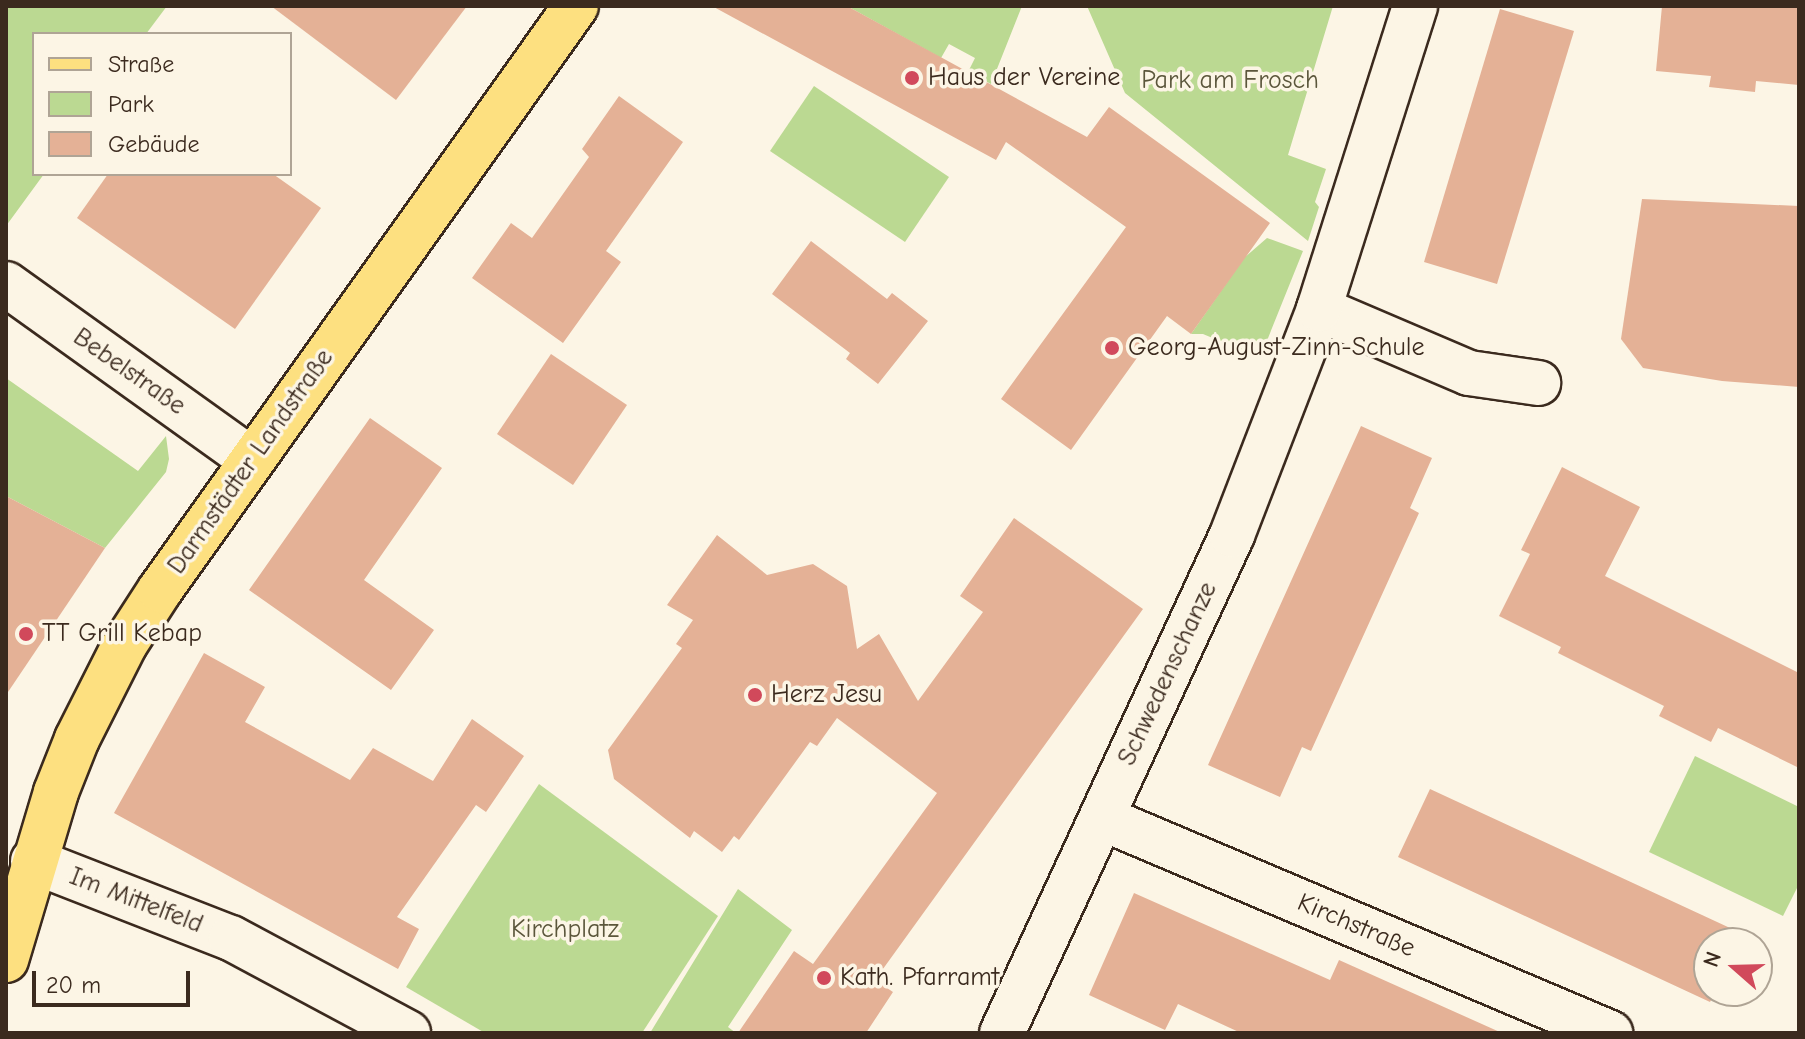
<!DOCTYPE html>
<html>
<head>
<meta charset="utf-8">
<style>
	body { margin:0 }
	#map { position:relative; width:1805px; height:1039px; overflow:hidden; background:#fcf5e5; font-family:"Comic Neue",sans-serif }
	div>[style] { position:absolute }
	.green>* { inset:0; background:#bbd992 }
	.building>* { inset:0; background:#e4b196 }
	.roads { filter:drop-shadow(2px 0 #3b2a1e) drop-shadow(-2px 0 #3b2a1e) drop-shadow(0 2px #3b2a1e) drop-shadow(0 -2px #3b2a1e) }
	.minor>* { height:44px; margin:-22px; padding:0 22px; transform-origin:22px; border-radius:22px; background:#fcf5e5 }
	.major>* { height:44px; margin:-22px; padding:0 22px; transform-origin:22px; border-radius:22px; background:#fde080 }
	.dots>* { width:22px; height:22px; translate:-50% -50%; box-sizing:border-box; border:4px solid #fcf5e5; border-radius:50% }
	span { translate:-50% -50%; white-space:nowrap; text-align:center; line-height:1.15; -webkit-text-stroke:7px #fcf5e5; paint-order:stroke }
	.poi-label { font-size:26px; color:#3b2a1e }
	.left { translate:0 -50%; text-align:left }
	.park-label { font-size:26px; color:#5b563b }
	.street-label { font-size:26px; color:#3b2a1e }
	.frame { position:absolute; inset:0; border:8px solid #3b2a1e; pointer-events:none }
	.legend { position:absolute; left:32px; top:32px; width:260px; height:144px; box-sizing:border-box; background:#fcf5e5; border:2px solid #afa495; margin:0; padding:10px 14px; list-style:none; font-size:24px; color:#3b2a1e }
	.legend li { display:flex; align-items:center; gap:16px; height:40px }
	.legend b { width:40px; border:2px solid #afa495 }
	.north { position:absolute; left:1693px; top:927px; width:80px; height:80px; box-sizing:border-box; background:#fcf5e5; border:2px solid #afa495; border-radius:50%; rotate:290deg; font-size:22px; font-weight:700; line-height:32px; text-align:center; color:#3b2a1e }
	.north::after { content:''; display:block; margin:auto; width:28px; height:36px; background:#d1495b; clip-path:polygon(50% 0,100% 100%,50% 72%,0 100%) }
	.scale { position:absolute; left:32px; top:971px; width:158px; height:36px; box-sizing:border-box; border:4px solid #3b2a1e; border-top:0; padding-left:10px; font-size:24px; line-height:28px; white-space:nowrap; color:#3b2a1e; -webkit-text-stroke:6px #fcf5e5; paint-order:stroke }
</style>
</head>
<body>
<div id="map">
	<div class="green">
		<i style="clip-path:polygon(6px 6px,167px 6px,146px 34px,34px 34px,34px 174px,44px 174px,6px 226px)"></i>
		<i style="clip-path:polygon(847px 6px,1022px 6px,991px 84px,968px 72px,975px 58px,949px 44px,941px 58px)"></i>
		<i style="clip-path:polygon(1087px 6px,1333px 6px,1288px 155px,1326px 169px,1315px 202px,1319px 207px,1308px 241px,1125px 93px)"></i>
		<i style="clip-path:polygon(814px 86px,949px 177px,905px 242px,770px 151px)"></i>
		<i style="clip-path:polygon(1267px 238px,1303px 251px,1260px 358px,1203px 334px,1191px 334px,1244px 258px)"></i>
		<i style="clip-path:polygon(6px 378px,138px 471px,166px 436px,169px 459px,166px 472px,105px 548px,6px 496px)"></i>
		<i style="clip-path:polygon(1695px 756px,1799px 807px,1799px 884px,1783px 916px,1649px 852px)"></i>
		<i style="clip-path:polygon(539px 784px,718px 916px,642px 1033px,485px 1033px,406px 987px)"></i>
		<i style="clip-path:polygon(738px 889px,792px 930px,728px 1027px,736px 1033px,650px 1033px)"></i>
	</div>
	<div class="building">
		<i style="clip-path:polygon(271px 6px,467px 6px,396px 100px)"></i>
		<i style="clip-path:polygon(712px 6px,847px 6px,1087px 137px,1109px 107px,1270px 223px,1191px 334px,1167px 316px,1071px 450px,1001px 399px,1126px 227px,1006px 142px,996px 160px)"></i>
		<i style="clip-path:polygon(1662px 6px,1799px 6px,1799px 85px,1756px 81px,1755px 92px,1709px 87px,1711px 76px,1656px 71px)"></i>
		<i style="clip-path:polygon(1500px 9px,1574px 31px,1497px 284px,1424px 262px)"></i>
		<i style="clip-path:polygon(619px 96px,683px 142px,606px 251px,621px 262px,563px 343px,472px 278px,511px 223px,532px 238px,589px 157px,582px 149px)"></i>
		<i style="clip-path:polygon(108px 174px,273px 174px,321px 208px,235px 329px,77px 218px)"></i>
		<i style="clip-path:polygon(1642px 199px,1799px 206px,1799px 387px,1722px 381px,1643px 368px,1621px 339px)"></i>
		<i style="clip-path:polygon(811px 241px,887px 299px,892px 293px,928px 321px,878px 384px,846px 359px,850px 353px,772px 294px)"></i>
		<i style="clip-path:polygon(551px 354px,627px 405px,573px 485px,497px 434px)"></i>
		<i style="clip-path:polygon(370px 418px,442px 468px,364px 580px,434px 630px,391px 690px,249px 590px)"></i>
		<i style="clip-path:polygon(1361px 426px,1432px 458px,1410px 508px,1419px 513px,1311px 751px,1302px 747px,1280px 797px,1208px 765px)"></i>
		<i style="clip-path:polygon(1562px 467px,1640px 507px,1605px 576px,1799px 673px,1799px 768px,1718px 728px,1711px 742px,1659px 716px,1664px 706px,1558px 653px,1561px 647px,1499px 616px,1530px 554px,1521px 550px)"></i>
		<i style="clip-path:polygon(6px 496px,105px 548px,6px 695px)"></i>
		<i style="clip-path:polygon(1014px 518px,1143px 609px,875px 980px,893px 992px,866px 1033px,738px 1033px,794px 951px,813px 964px,937px 793px,837px 718px,817px 746px,810px 742px,739px 840px,734px 836px,722px 852px,694px 831px,690px 838px,614px 779px,608px 750px,682px 648px,676px 644px,693px 620px,667px 605px,717px 535px,767px 575px,813px 564px,847px 586px,857px 649px,879px 634px,918px 701px,983px 612px,960px 596px)"></i>
		<i style="clip-path:polygon(204px 653px,265px 687px,245px 722px,350px 780px,373px 748px,433px 781px,472px 719px,524px 756px,486px 812px,476px 805px,397px 917px,419px 929px,398px 969px,114px 813px)"></i>
		<i style="clip-path:polygon(1430px 789px,1743px 934px,1738px 943px,1709px 943px,1709px 991px,1716px 991px,1710px 1002px,1398px 857px)"></i>
		<i style="clip-path:polygon(1134px 893px,1330px 980px,1339px 960px,1502px 1033px,1241px 1033px,1178px 1004px,1165px 1030px,1089px 995px)"></i>
	</div>
	<div class="roads">
		<div class="minor">
			<i style="left:6px;top:284px;width:302px;rotate:35.6deg"></i>
			<i style="left:1319px;top:309px;width:163px;rotate:23.1deg"></i>
			<i style="left:1469px;top:373px;width:70px;rotate:8.2deg"></i>
			<i style="left:1102px;top:818px;width:552px;rotate:22.94deg"></i>
			<i style="left:33px;top:861px;width:212px;rotate:21.3deg"></i>
			<i style="left:231px;top:938px;width:201px;rotate:28.2deg"></i>
			<i style="left:1002px;top:1033px;width:549px;rotate:-65.21deg"></i>
			<i style="left:1232px;top:535px;width:242px;rotate:-68.9deg"></i>
			<i style="left:1319px;top:309px;width:318px;rotate:-72.4deg"></i>
		</div>
		<div class="major">
			<i style="left:6px;top:960px;width:175px;rotate:-73.4deg"></i>
			<i style="left:56px;top:792px;width:57px;rotate:-68.4deg"></i>
			<i style="left:77px;top:739px;width:106px;rotate:-63.2deg"></i>
			<i style="left:125px;top:644px;width:64px;rotate:-57.1deg"></i>
			<i style="left:160px;top:590px;width:717px;rotate:-54.54deg"></i>
		</div>
	</div>
	<div class="dots">
		<i style="left:912px;top:78px;background:#d1495b"></i>
		<i style="left:1112px;top:348px;background:#d1495b"></i>
		<i style="left:26px;top:634px;background:#d1495b"></i>
		<i style="left:755px;top:695px;background:#d1495b"></i>
		<i style="left:824px;top:978px;background:#d1495b"></i>
	</div>
	<div class="poi-label">
		<span class="left" style="left:928px;top:78px">Haus der Vereine</span>
		<span class="left" style="left:1128px;top:348px">Georg-August-Zinn-Schule</span>
		<span class="left" style="left:42px;top:634px">TT Grill Kebap</span>
		<span class="left" style="left:771px;top:695px">Herz Jesu</span>
		<span class="left" style="left:840px;top:978px">Kath. Pfarramt</span>
	</div>
	<div class="park-label">
		<span style="left:1230px;top:81px">Park am Frosch</span>
		<span style="left:565px;top:930px">Kirchplatz</span>
	</div>
	<div class="street-label">
		<span style="left:129px;top:372px;rotate:35deg">Bebelstraße</span>
		<span style="left:251px;top:462px;rotate:-55deg">Darmstädter Landstraße</span>
		<span style="left:1168px;top:674px;rotate:-65deg">Schwedenschanze</span>
		<span style="left:136px;top:901px;rotate:21deg">Im Mittelfeld</span>
		<span style="left:1356px;top:926px;rotate:23deg">Kirchstraße</span>
	</div>
	<div class="frame"></div>
	<ul class="legend">
	<li><b style="height:10px;background:#fde080"></b>Straße</li>
	<li><b style="height:22px;background:#bbd992"></b>Park</li>
	<li><b style="height:22px;background:#e4b196"></b>Gebäude</li>
	</ul>
	<div class="north">N</div>
	<div class="scale">20 m</div>
</div>
</body>
</html>
